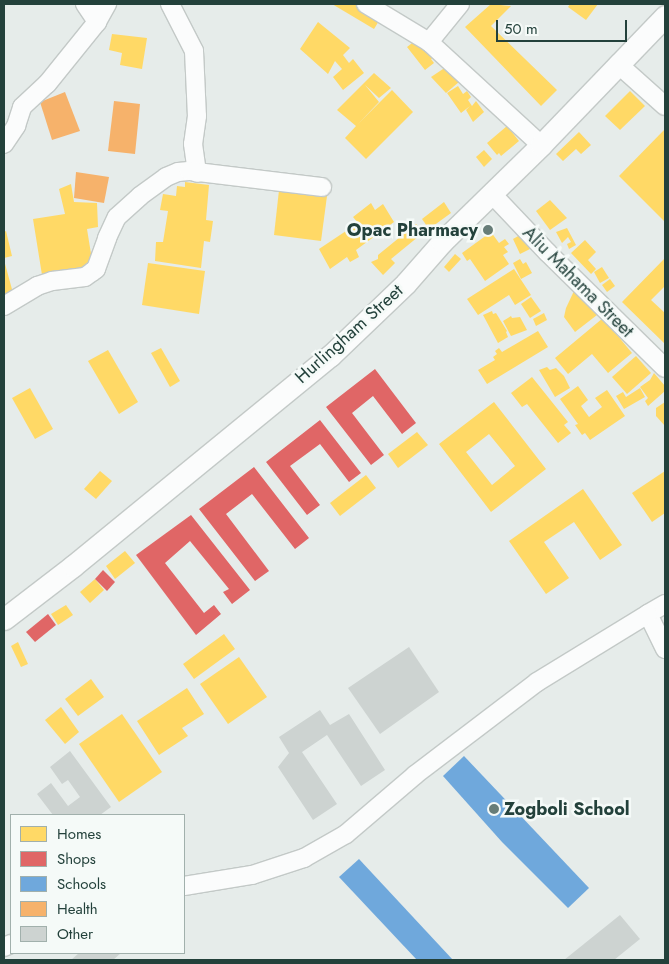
<!DOCTYPE html>
<html>
<head>
<meta charset="utf-8">
<style>
	body { margin:0 }
	#map { position:relative; width:669px; height:964px; overflow:hidden; background:#e6ecea; font-family:Jost,sans-serif }
	div>[style] { position:absolute }
	.homes>* { inset:0; background:#ffd966 }
	.shops>* { inset:0; background:#e06666 }
	.schools>* { inset:0; background:#6fa8dc }
	.health>* { inset:0; background:#f6b26b }
	.building>* { inset:0; background:#cdd3d1 }
	.roads { filter:drop-shadow(1px 0 #c3c9c7) drop-shadow(-1px 0 #c3c9c7) drop-shadow(0 1px #c3c9c7) drop-shadow(0 -1px #c3c9c7) }
	.minor>* { height:18px; margin:-9px; padding:0 9px; transform-origin:9px; border-radius:9px; background:#fbfcfc }
	.tertiary>* { height:21px; margin:-10.5px; padding:0 10.5px; transform-origin:10.5px; border-radius:10.5px; background:#fbfcfc }
	.dots>* { width:14px; height:14px; translate:-50% -50%; box-sizing:border-box; border:2px solid #f5faf8; border-radius:50% }
	span { translate:-50% -50%; white-space:nowrap; text-align:center; line-height:1.15; -webkit-text-stroke:5px #f5faf8; paint-order:stroke }
	.poi-label { font-size:18px; color:#23413b; font-weight:700 }
	.right { translate:-100% -50%; text-align:right }
	.left { translate:0 -50%; text-align:left }
	.street-label { font-size:18px; color:#23413b }
	.frame { position:absolute; inset:0; border:5px solid #23413b; pointer-events:none }
	.legend { position:absolute; left:10px; top:814px; width:175px; height:140px; box-sizing:border-box; background:#f5faf8; border:1px solid #a1b0ac; margin:0; padding:6px 9px; list-style:none; font-size:15px; color:#23413b }
	.legend li { display:flex; align-items:center; gap:10px; height:25px }
	.legend b { width:25px; border:1px solid #a1b0ac }
	.scale { position:absolute; left:496px; top:20px; width:131px; height:22px; box-sizing:border-box; border:2px solid #23413b; border-top:0; padding-left:6px; font-size:15px; line-height:18px; white-space:nowrap; color:#23413b; -webkit-text-stroke:4px #f5faf8; paint-order:stroke }
</style>
</head>
<body>
<div id="map">
	<div class="homes">
		<i style="clip-path:polygon(332px 4px,361px 4px,382px 16px,374px 29px)"></i>
		<i style="clip-path:polygon(491px 4px,511px 6px,491px 26px,557px 90px,541px 106px,465px 27px)"></i>
		<i style="clip-path:polygon(570px 4px,598px 4px,586px 20px,568px 7px)"></i>
		<i style="clip-path:polygon(318px 22px,350px 48px,343px 55px,349px 63px,353px 59px,364px 73px,343px 90px,333px 77px,342px 69px,335px 61px,328px 74px,300px 49px)"></i>
		<i style="clip-path:polygon(112px 34px,147px 38px,142px 69px,120px 65px,122px 53px,109px 50px)"></i>
		<i style="clip-path:polygon(416px 40px,424px 50px,426px 48px,436px 56px,431px 59px,434px 63px,425px 70px,407px 47px)"></i>
		<i style="clip-path:polygon(449px 65px,459px 82px,446px 93px,431px 77px)"></i>
		<i style="clip-path:polygon(374px 73px,391px 88px,379px 98px,365px 85px,379px 102px,358px 124px,392px 90px,413px 112px,366px 159px,345px 138px,356px 126px,337px 110px)"></i>
		<i style="clip-path:polygon(458px 86px,463px 94px,467px 91px,471px 97px,468px 100px,472px 106px,476px 101px,484px 112px,473px 122px,466px 110px,470px 106px,461px 113px,447px 93px)"></i>
		<i style="clip-path:polygon(630px 91px,645px 106px,620px 130px,605px 116px)"></i>
		<i style="clip-path:polygon(507px 126px,519px 141px,501px 156px,499px 153px,497px 155px,487px 143px)"></i>
		<i style="clip-path:polygon(665px 129px,665px 222px,619px 176px)"></i>
		<i style="clip-path:polygon(579px 132px,591px 145px,581px 154px,576px 149px,563px 161px,556px 154px)"></i>
		<i style="clip-path:polygon(484px 150px,492px 159px,484px 167px,476px 157px)"></i>
		<i style="clip-path:polygon(185px 182px,209px 185px,206px 220px,213px 221px,210px 242px,204px 241px,201px 268px,155px 261px,156px 242px,163px 242px,168px 211px,160px 210px,163px 194px,176px 196px,177px 186px,185px 187px)"></i>
		<i style="clip-path:polygon(71px 184px,74px 202px,97px 203px,98px 227px,87px 229px,93px 266px,42px 275px,33px 219px,65px 214px,59px 189px)"></i>
		<i style="clip-path:polygon(279px 190px,327px 196px,321px 241px,274px 235px)"></i>
		<i style="clip-path:polygon(550px 200px,567px 218px,550px 230px,536px 211px)"></i>
		<i style="clip-path:polygon(444px 202px,451px 213px,429px 229px,422px 219px)"></i>
		<i style="clip-path:polygon(371px 203px,375px 210px,383px 204px,394px 222px,356px 250px,359px 257px,350px 262px,347px 257px,330px 269px,319px 249px,358px 223px,353px 217px)"></i>
		<i style="clip-path:polygon(416px 224px,424px 232px,391px 259px,395px 263px,383px 275px,371px 262px,378px 259px,378px 255px)"></i>
		<i style="clip-path:polygon(567px 228px,576px 245px,569px 249px,567px 244px,571px 242px,568px 237px,562px 243px,556px 232px)"></i>
		<i style="clip-path:polygon(6px 231px,12px 256px,4px 258px,4px 232px)"></i>
		<i style="clip-path:polygon(491px 232px,499px 243px,505px 239px,509px 244px,504px 247px,508px 252px,503px 255px,509px 264px,485px 281px,470px 259px,467px 261px,462px 253px)"></i>
		<i style="clip-path:polygon(520px 235px,523px 239px,525px 238px,532px 248px,520px 254px,513px 239px)"></i>
		<i style="clip-path:polygon(585px 240px,596px 252px,588px 260px,596px 269px,591px 274px,571px 253px)"></i>
		<i style="clip-path:polygon(455px 254px,461px 259px,449px 272px,444px 267px)"></i>
		<i style="clip-path:polygon(665px 258px,665px 286px,651px 300px,665px 313px,665px 344px,622px 302px)"></i>
		<i style="clip-path:polygon(520px 259px,523px 264px,526px 262px,532px 273px,521px 279px,513px 263px)"></i>
		<i style="clip-path:polygon(4px 260px,13px 293px,4px 296px)"></i>
		<i style="clip-path:polygon(148px 263px,205px 271px,199px 314px,142px 305px)"></i>
		<i style="clip-path:polygon(602px 267px,609px 278px,600px 283px,594px 272px)"></i>
		<i style="clip-path:polygon(514px 269px,531px 295px,515px 305px,509px 295px,478px 315px,467px 299px)"></i>
		<i style="clip-path:polygon(610px 279px,615px 286px,607px 292px,602px 285px)"></i>
		<i style="clip-path:polygon(574px 291px,597px 315px,575px 332px,564px 317px,566px 308px)"></i>
		<i style="clip-path:polygon(531px 297px,541px 311px,530px 318px,521px 304px)"></i>
		<i style="clip-path:polygon(492px 311px,493px 314px,496px 313px,507px 331px,506px 332px,508px 337px,498px 343px,483px 315px)"></i>
		<i style="clip-path:polygon(544px 313px,547px 320px,536px 326px,533px 319px)"></i>
		<i style="clip-path:polygon(511px 316px,512px 318px,520px 317px,527px 330px,511px 336px,503px 321px)"></i>
		<i style="clip-path:polygon(603px 318px,632px 353px,608px 373px,592px 354px,568px 374px,555px 358px)"></i>
		<i style="clip-path:polygon(538px 331px,548px 347px,487px 384px,478px 370px,495px 360px,493px 357px,497px 354px,495px 351px,499px 348px,502px 352px)"></i>
		<i style="clip-path:polygon(161px 348px,180px 381px,170px 387px,151px 353px)"></i>
		<i style="clip-path:polygon(108px 350px,138px 402px,119px 414px,88px 361px)"></i>
		<i style="clip-path:polygon(636px 356px,651px 373px,627px 394px,612px 377px)"></i>
		<i style="clip-path:polygon(547px 367px,550px 370px,556px 368px,564px 376px,570px 388px,555px 397px,539px 370px)"></i>
		<i style="clip-path:polygon(654px 373px,665px 386px,665px 391px,648px 406px,645px 401px,648px 398px,640px 387px,650px 380px)"></i>
		<i style="clip-path:polygon(532px 377px,568px 422px,564px 425px,571px 433px,558px 443px,527px 404px,522px 407px,511px 393px)"></i>
		<i style="clip-path:polygon(578px 386px,588px 400px,581px 406px,589px 417px,602px 407px,595px 398px,607px 390px,625px 416px,590px 440px,585px 433px,582px 435px,575px 425px,578px 424px,560px 399px)"></i>
		<i style="clip-path:polygon(30px 388px,53px 429px,35px 439px,12px 398px)"></i>
		<i style="clip-path:polygon(640px 388px,645px 397px,624px 409px,616px 396px,623px 392px,626px 397px)"></i>
		<i style="clip-path:polygon(evenodd,494px 402px,546px 469px,491px 512px,439px 444px,494px 402px,489px 434px,515px 466px,492px 485px,466px 452px,489px 434px)"></i>
		<i style="clip-path:polygon(665px 402px,665px 426px,656px 416px,656px 408px)"></i>
		<i style="clip-path:polygon(417px 432px,428px 445px,398px 468px,388px 454px)"></i>
		<i style="clip-path:polygon(100px 471px,112px 481px,96px 499px,84px 489px)"></i>
		<i style="clip-path:polygon(665px 471px,665px 513px,652px 522px,632px 493px)"></i>
		<i style="clip-path:polygon(366px 475px,376px 488px,340px 516px,330px 503px)"></i>
		<i style="clip-path:polygon(583px 489px,622px 545px,600px 560px,574px 522px,544px 542px,569px 578px,546px 594px,509px 541px)"></i>
		<i style="clip-path:polygon(125px 551px,135px 563px,115px 579px,106px 566px)"></i>
		<i style="clip-path:polygon(95px 579px,104px 590px,90px 603px,80px 592px)"></i>
		<i style="clip-path:polygon(66px 605px,73px 615px,58px 625px,51px 614px)"></i>
		<i style="clip-path:polygon(224px 634px,235px 649px,194px 679px,183px 664px)"></i>
		<i style="clip-path:polygon(18px 642px,28px 664px,21px 667px,11px 646px)"></i>
		<i style="clip-path:polygon(239px 657px,267px 697px,228px 724px,200px 684px)"></i>
		<i style="clip-path:polygon(91px 679px,104px 697px,78px 716px,65px 699px)"></i>
		<i style="clip-path:polygon(187px 688px,204px 714px,182px 728px,188px 736px,159px 755px,137px 721px)"></i>
		<i style="clip-path:polygon(61px 707px,79px 732px,65px 744px,45px 720px)"></i>
		<i style="clip-path:polygon(122px 714px,162px 772px,119px 802px,79px 744px)"></i>
	</div>
	<div class="shops">
		<i style="clip-path:polygon(375px 369px,416px 423px,402px 434px,373px 396px,352px 413px,384px 455px,371px 465px,326px 407px)"></i>
		<i style="clip-path:polygon(320px 420px,361px 473px,349px 482px,320px 444px,290px 466px,320px 505px,307px 515px,266px 462px)"></i>
		<i style="clip-path:polygon(254px 467px,309px 538px,295px 549px,252px 494px,226px 514px,269px 571px,255px 581px,199px 509px)"></i>
		<i style="clip-path:polygon(191px 515px,250px 590px,232px 604px,223px 592px,229px 589px,190px 541px,165px 563px,204px 613px,214px 605px,221px 614px,196px 635px,136px 555px)"></i>
		<i style="clip-path:polygon(103px 570px,115px 582px,107px 591px,95px 579px)"></i>
		<i style="clip-path:polygon(48px 614px,56px 625px,35px 642px,26px 632px)"></i>
	</div>
	<div class="schools">
		<i style="clip-path:polygon(464px 756px,589px 888px,568px 908px,502px 842px,443px 776px)"></i>
		<i style="clip-path:polygon(359px 859px,453px 960px,417px 960px,339px 877px)"></i>
	</div>
	<div class="health">
		<i style="clip-path:polygon(65px 92px,80px 131px,52px 140px,40px 102px)"></i>
		<i style="clip-path:polygon(114px 101px,140px 104px,135px 154px,108px 151px)"></i>
		<i style="clip-path:polygon(76px 172px,109px 177px,104px 203px,74px 198px)"></i>
	</div>
	<div class="building">
		<i style="clip-path:polygon(409px 647px,439px 692px,380px 734px,348px 688px)"></i>
		<i style="clip-path:polygon(320px 710px,330px 725px,349px 714px,385px 770px,361px 786px,327px 735px,302px 752px,337px 804px,313px 820px,278px 767px,289px 753px,279px 737px)"></i>
		<i style="clip-path:polygon(70px 751px,111px 807px,100px 815px,53px 815px,37px 794px,51px 783px,68px 806px,80px 797px,68px 780px,62px 784px,50px 767px)"></i>
		<i style="clip-path:polygon(620px 915px,640px 939px,614px 960px,564px 960px)"></i>
		<i style="clip-path:polygon(79px 953px,121px 953px,113px 960px,71px 960px)"></i>
	</div>
	<div class="roads">
		<div class="minor">
			<i style="left:85px;top:4px;width:22px;rotate:56deg"></i>
			<i style="left:170px;top:4px;width:53px;rotate:62.9deg"></i>
			<i style="left:194px;top:51px;width:65px;rotate:87.4deg"></i>
			<i style="left:197px;top:116px;width:28px;rotate:98deg"></i>
			<i style="left:193px;top:144px;width:29px;rotate:82deg"></i>
			<i style="left:366px;top:4px;width:74px;rotate:31.1deg"></i>
			<i style="left:429px;top:42px;width:152px;rotate:42.6deg"></i>
			<i style="left:429px;top:42px;width:49px;rotate:-50.8deg"></i>
			<i style="left:618px;top:64px;width:63px;rotate:41.8deg"></i>
			<i style="left:4px;top:144px;width:22px;rotate:-56deg"></i>
			<i style="left:16px;top:126px;width:20px;rotate:-72deg"></i>
			<i style="left:22px;top:107px;width:34px;rotate:-43deg"></i>
			<i style="left:47px;top:84px;width:80px;rotate:-51.1deg"></i>
			<i style="left:97px;top:22px;width:21px;rotate:-61deg"></i>
			<i style="left:492px;top:194px;width:81px;rotate:46.5deg"></i>
			<i style="left:548px;top:253px;width:164px;rotate:44.5deg"></i>
			<i style="left:4px;top:306px;width:39px;rotate:-31deg"></i>
			<i style="left:37px;top:286px;width:16px;rotate:-18deg"></i>
			<i style="left:52px;top:281px;width:33px;rotate:-7deg"></i>
			<i style="left:85px;top:277px;width:9px;rotate:-36deg"></i>
			<i style="left:92px;top:272px;width:5px;rotate:-37deg"></i>
			<i style="left:96px;top:269px;width:33px;rotate:-70deg"></i>
			<i style="left:107px;top:238px;width:23px;rotate:-65deg"></i>
			<i style="left:117px;top:217px;width:31px;rotate:-42deg"></i>
			<i style="left:140px;top:196px;width:32px;rotate:-36deg"></i>
			<i style="left:166px;top:177px;width:13px;rotate:-23deg"></i>
			<i style="left:178px;top:172px;width:11px;rotate:-5deg"></i>
			<i style="left:189px;top:171px;width:134px;rotate:6.9deg"></i>
			<i style="left:665px;top:604px;width:20px;rotate:150deg"></i>
			<i style="left:648px;top:614px;width:39px;rotate:64deg"></i>
			<i style="left:184px;top:886px;width:69px;rotate:-9.2deg"></i>
			<i style="left:252px;top:875px;width:55px;rotate:-18.1deg"></i>
			<i style="left:304px;top:858px;width:48px;rotate:-29.7deg"></i>
			<i style="left:346px;top:834px;width:91px;rotate:-40.5deg"></i>
			<i style="left:415px;top:775px;width:153px;rotate:-37.3deg"></i>
			<i style="left:537px;top:682px;width:130px;rotate:-31.5deg"></i>
			<i style="left:4px;top:947px;width:8px;rotate:-23deg"></i>
		</div>
		<div class="tertiary">
			<i style="left:4px;top:619px;width:87px;rotate:-37.5deg"></i>
			<i style="left:73px;top:566px;width:332px;rotate:-39.3deg"></i>
			<i style="left:330px;top:356px;width:105px;rotate:-43.8deg"></i>
			<i style="left:406px;top:283px;width:55px;rotate:-48.7deg"></i>
			<i style="left:442px;top:242px;width:139px;rotate:-44.4deg"></i>
			<i style="left:541px;top:145px;width:179px;rotate:-46.1deg"></i>
		</div>
	</div>
	<div class="dots">
		<i style="left:488px;top:230px;background:#677d78"></i>
		<i style="left:494px;top:809px;background:#677d78"></i>
	</div>
	<div class="poi-label">
		<span class="right" style="left:478px;top:230px">Opac Pharmacy</span>
		<span class="left" style="left:504px;top:809px">Zogboli School</span>
	</div>
	<div class="street-label">
		<span style="left:578px;top:282px;rotate:45deg">Aliu Mahama Street</span>
		<span style="left:349px;top:334px;rotate:-42deg">Hurlingham Street</span>
	</div>
	<div class="frame"></div>
	<ul class="legend">
	<li><b style="height:14px;background:#ffd966"></b>Homes</li>
	<li><b style="height:14px;background:#e06666"></b>Shops</li>
	<li><b style="height:14px;background:#6fa8dc"></b>Schools</li>
	<li><b style="height:14px;background:#f6b26b"></b>Health</li>
	<li><b style="height:14px;background:#cdd3d1"></b>Other</li>
	</ul>
	<div class="scale">50 m</div>
</div>
</body>
</html>
